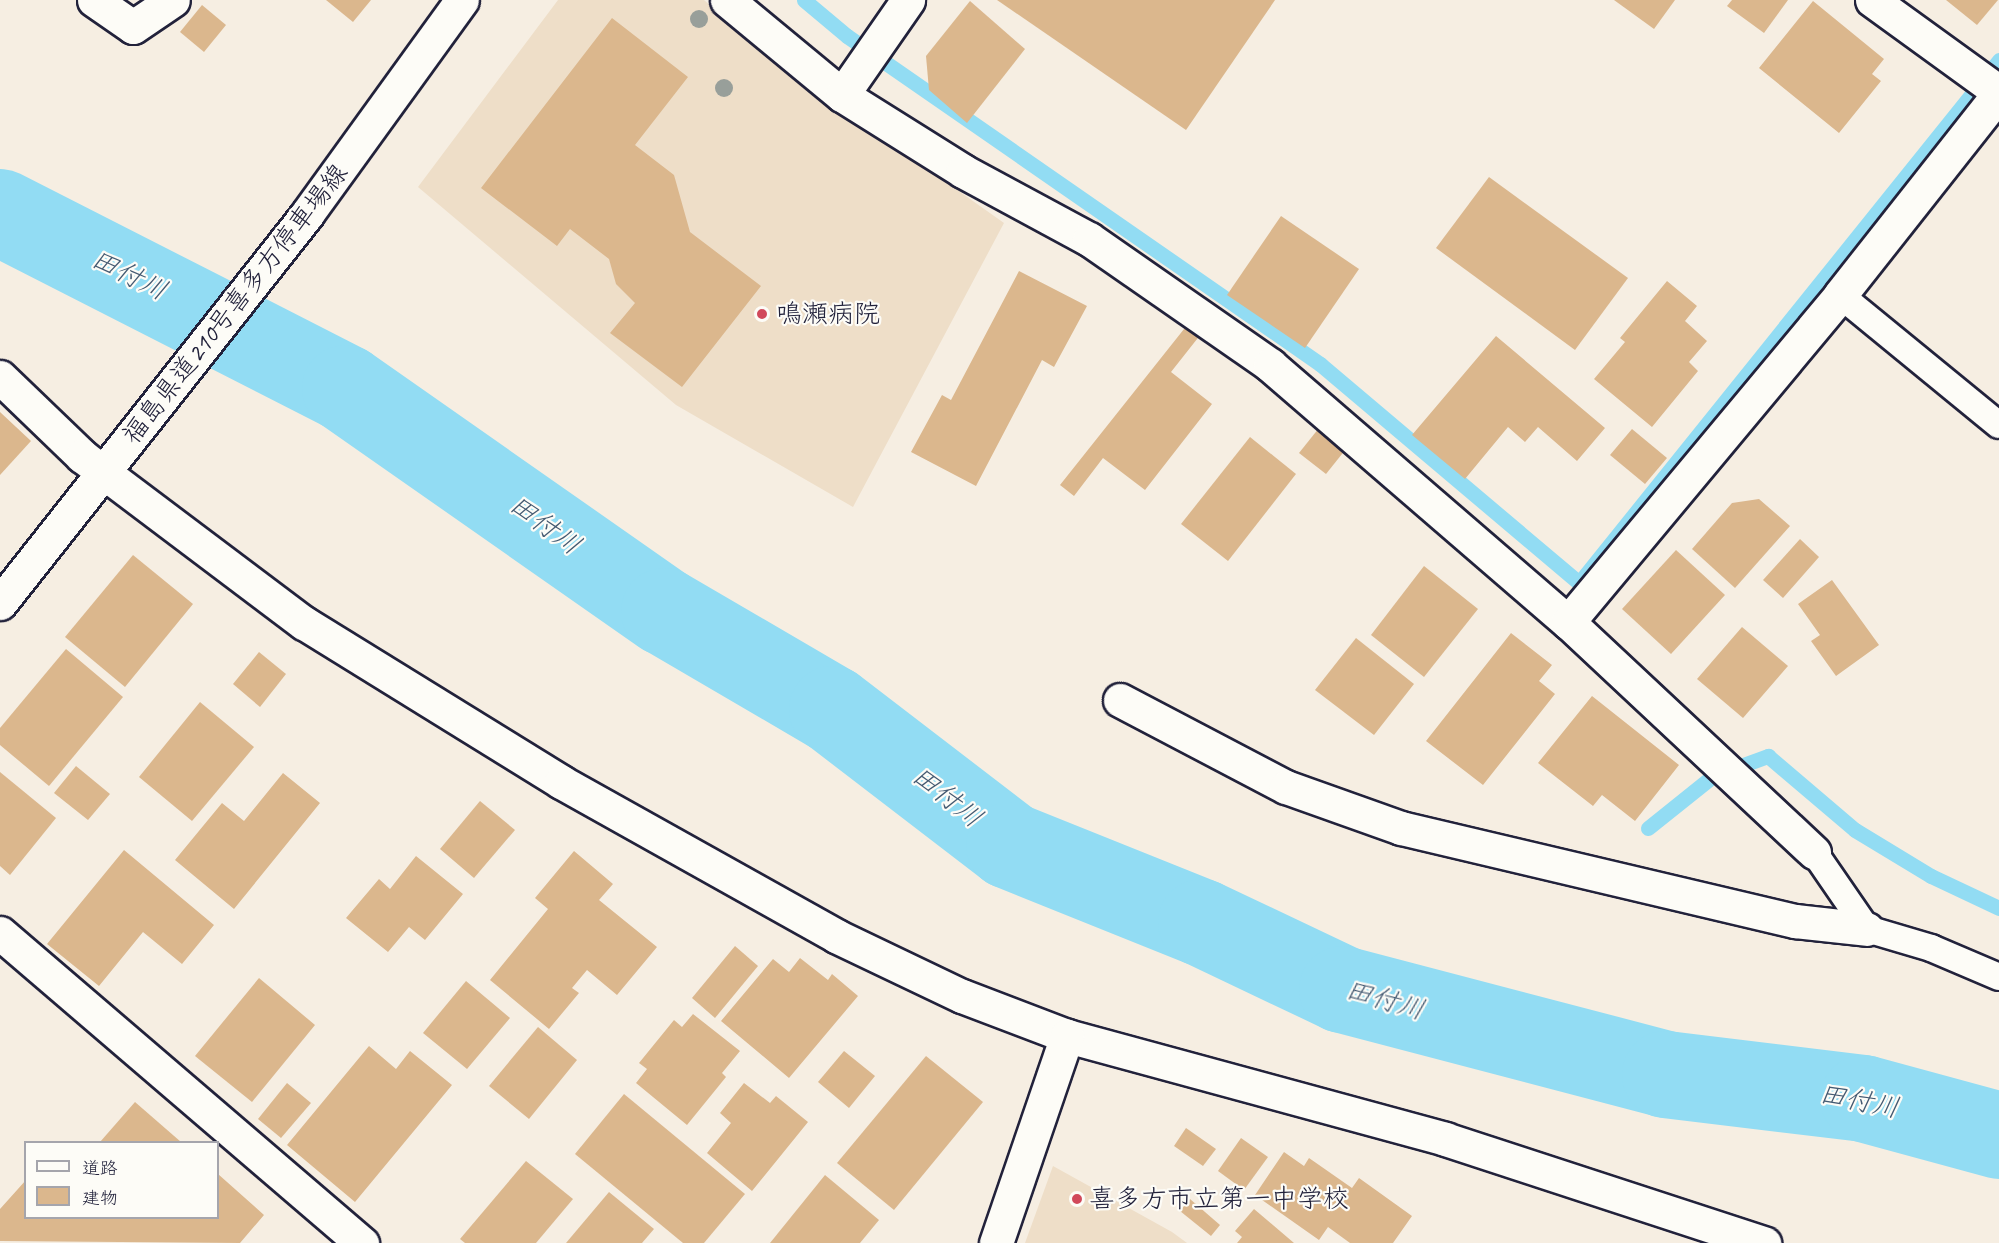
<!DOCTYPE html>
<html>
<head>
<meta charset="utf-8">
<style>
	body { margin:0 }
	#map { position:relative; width:1999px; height:1243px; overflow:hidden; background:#f6eee2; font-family:Caveat,"Klee One",sans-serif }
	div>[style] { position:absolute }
	.built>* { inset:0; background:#eedec8 }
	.stream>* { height:15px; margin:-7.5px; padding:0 7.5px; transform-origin:7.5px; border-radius:7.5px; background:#92dcf3 }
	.river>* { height:87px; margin:-43.5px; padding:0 43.5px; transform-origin:43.5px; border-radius:43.5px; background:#92dcf3 }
	.building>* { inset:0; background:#dbb78d }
	.roads { filter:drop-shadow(2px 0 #22223b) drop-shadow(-2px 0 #22223b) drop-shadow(0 2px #22223b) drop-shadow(0 -2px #22223b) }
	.lane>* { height:26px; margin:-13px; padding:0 13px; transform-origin:13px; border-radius:13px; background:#fdfcf7 }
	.street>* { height:33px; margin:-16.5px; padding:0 16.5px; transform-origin:16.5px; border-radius:16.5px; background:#fdfcf7 }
	.secondary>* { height:33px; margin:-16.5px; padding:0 16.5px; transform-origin:16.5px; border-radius:16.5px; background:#fdfcf7 }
	.trees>* { width:18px; height:18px; margin:-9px; border-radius:50%; background:#989f9a }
	.dots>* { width:16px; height:16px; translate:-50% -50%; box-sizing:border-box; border:3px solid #fdfcf7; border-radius:50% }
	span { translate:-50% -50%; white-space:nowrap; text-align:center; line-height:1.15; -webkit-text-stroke:4.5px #fdfcf7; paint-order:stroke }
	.street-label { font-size:26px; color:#22223b }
	.poi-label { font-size:26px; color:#22223b }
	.left { translate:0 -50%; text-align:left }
	.water-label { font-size:27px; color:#445a72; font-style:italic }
	.legend { position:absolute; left:24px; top:1141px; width:195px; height:78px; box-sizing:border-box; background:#fdfcf7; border:2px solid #a5a5ac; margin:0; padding:8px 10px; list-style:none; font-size:18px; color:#22223b }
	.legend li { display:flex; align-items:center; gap:12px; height:30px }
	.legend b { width:30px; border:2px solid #a5a5ac }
</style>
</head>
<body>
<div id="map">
	<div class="built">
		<i style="clip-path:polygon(558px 0,704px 0,769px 57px,1004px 223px,853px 507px,676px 405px,418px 187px)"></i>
		<i style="clip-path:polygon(1053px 1166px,1172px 1232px,1187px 1243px,1025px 1243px)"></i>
	</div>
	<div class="stream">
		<i style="left:804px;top:0;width:56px;rotate:39.9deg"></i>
		<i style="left:847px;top:36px;width:576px;rotate:34.74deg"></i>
		<i style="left:1320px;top:364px;width:339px;rotate:40.2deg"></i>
		<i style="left:1579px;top:583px;width:671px;rotate:-51.23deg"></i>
		<i style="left:1648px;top:828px;width:83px;rotate:-38.7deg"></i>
		<i style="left:1713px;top:776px;width:59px;rotate:-20deg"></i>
		<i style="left:1768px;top:756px;width:114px;rotate:40.4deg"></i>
		<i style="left:1855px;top:830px;width:89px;rotate:31.2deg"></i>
		<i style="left:1931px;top:876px;width:75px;rotate:25.2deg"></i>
	</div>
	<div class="river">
		<i style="left:0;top:212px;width:387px;rotate:27deg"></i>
		<i style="left:345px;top:388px;width:389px;rotate:35deg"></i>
		<i style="left:664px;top:611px;width:194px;rotate:30.3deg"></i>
		<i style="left:832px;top:709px;width:223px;rotate:37.5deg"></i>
		<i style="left:1009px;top:845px;width:207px;rotate:21.9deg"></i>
		<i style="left:1201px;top:922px;width:156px;rotate:25.4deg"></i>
		<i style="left:1342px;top:989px;width:334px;rotate:14.7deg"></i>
		<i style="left:1665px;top:1074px;width:199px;rotate:6.9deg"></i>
		<i style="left:1863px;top:1098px;width:141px;rotate:15.2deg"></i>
	</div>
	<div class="building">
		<i style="clip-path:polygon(326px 0,371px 0,353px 22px)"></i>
		<i style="clip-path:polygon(997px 0,1275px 0,1186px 130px)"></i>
		<i style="clip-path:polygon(1614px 0,1675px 0,1654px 29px)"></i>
		<i style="clip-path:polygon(1732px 0,1788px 0,1764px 33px,1727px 6px)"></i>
		<i style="clip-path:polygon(1946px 0,1998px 0,1977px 25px)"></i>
		<i style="clip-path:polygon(970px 1px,1025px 49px,967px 123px,929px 90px,926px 56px)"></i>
		<i style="clip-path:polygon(1813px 1px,1884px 59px,1872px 74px,1881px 81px,1839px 133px,1759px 68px)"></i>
		<i style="clip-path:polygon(202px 5px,226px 25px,204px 52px,180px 32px)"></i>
		<i style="clip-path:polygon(612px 18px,688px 77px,635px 145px,674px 175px,690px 232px,761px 286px,682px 387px,610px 333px,635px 303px,616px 284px,609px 259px,570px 229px,557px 246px,481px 188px)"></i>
		<i style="clip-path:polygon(1489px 177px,1628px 278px,1575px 350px,1436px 248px)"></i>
		<i style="clip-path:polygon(1281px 216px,1359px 269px,1305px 348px,1227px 295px)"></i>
		<i style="clip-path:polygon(1019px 271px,1087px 306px,1054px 367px,1042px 360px,976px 486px,911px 452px,942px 395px,951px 400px)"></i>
		<i style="clip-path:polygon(1667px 281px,1697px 306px,1685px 321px,1707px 341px,1689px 362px,1698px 371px,1652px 427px,1594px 379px,1625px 342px,1620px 338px)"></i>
		<i style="clip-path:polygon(1188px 324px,1201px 334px,1171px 372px,1212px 404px,1145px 490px,1103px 458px,1074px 496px,1060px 485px)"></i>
		<i style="clip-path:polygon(1496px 336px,1605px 428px,1577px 461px,1538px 427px,1525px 442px,1508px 427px,1465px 479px,1412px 435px)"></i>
		<i style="clip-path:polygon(0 412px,31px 441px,0 475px)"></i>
		<i style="clip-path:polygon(1323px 423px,1350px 444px,1326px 474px,1299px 453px)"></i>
		<i style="clip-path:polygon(1632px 429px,1667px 458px,1645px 484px,1610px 455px)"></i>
		<i style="clip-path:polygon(1250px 437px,1296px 474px,1228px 561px,1181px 524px)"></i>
		<i style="clip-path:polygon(1759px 499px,1790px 526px,1735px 588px,1692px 549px,1732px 503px)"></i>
		<i style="clip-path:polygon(1800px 539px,1819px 557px,1783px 598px,1763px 580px)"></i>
		<i style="clip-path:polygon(1676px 550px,1725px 595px,1671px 654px,1622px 609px)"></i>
		<i style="clip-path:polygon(133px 555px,193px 604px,125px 687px,65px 637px)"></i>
		<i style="clip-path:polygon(1424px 566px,1478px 609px,1424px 677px,1371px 635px)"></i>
		<i style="clip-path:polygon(1832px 580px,1879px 645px,1836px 676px,1811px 641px,1820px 635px,1798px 604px)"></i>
		<i style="clip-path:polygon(1742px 627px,1788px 666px,1743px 718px,1697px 679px)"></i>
		<i style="clip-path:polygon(1511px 633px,1552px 665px,1539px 681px,1555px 694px,1483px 785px,1426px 741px)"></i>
		<i style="clip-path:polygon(1356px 638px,1414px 684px,1374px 735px,1315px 690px)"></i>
		<i style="clip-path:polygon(66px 649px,123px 697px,49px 786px,0 745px,0 728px)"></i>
		<i style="clip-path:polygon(259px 652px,286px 674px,260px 707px,233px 684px)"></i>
		<i style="clip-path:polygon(1592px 696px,1679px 765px,1635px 821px,1602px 795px,1593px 806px,1538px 763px)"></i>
		<i style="clip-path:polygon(200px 702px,254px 747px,192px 821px,139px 777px)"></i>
		<i style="clip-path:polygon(76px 766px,110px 794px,88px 820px,54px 793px)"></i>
		<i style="clip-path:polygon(0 772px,56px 818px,10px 875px,0 866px)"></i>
		<i style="clip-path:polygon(283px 773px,320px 803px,234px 909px,175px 860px,222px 803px,244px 821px)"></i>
		<i style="clip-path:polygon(480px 801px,515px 830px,474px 878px,440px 849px)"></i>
		<i style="clip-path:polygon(124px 850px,214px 925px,182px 964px,143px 932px,99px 986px,47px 944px)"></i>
		<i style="clip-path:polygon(574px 851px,613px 884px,599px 900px,657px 947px,617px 995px,587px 970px,572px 988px,579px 993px,549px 1029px,490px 980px,548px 909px,535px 898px)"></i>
		<i style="clip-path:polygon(416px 856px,463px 894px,425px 940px,409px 927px,388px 952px,346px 918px,379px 879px,390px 889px)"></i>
		<i style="clip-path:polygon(735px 946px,758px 966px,715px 1018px,692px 998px)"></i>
		<i style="clip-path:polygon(800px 958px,828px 980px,832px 974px,858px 996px,789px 1078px,721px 1021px,773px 959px,789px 972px)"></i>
		<i style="clip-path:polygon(259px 978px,315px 1025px,252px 1102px,195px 1056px)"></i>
		<i style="clip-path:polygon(466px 981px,510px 1018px,467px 1069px,423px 1033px)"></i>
		<i style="clip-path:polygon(693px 1014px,740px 1051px,722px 1073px,726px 1077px,687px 1125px,636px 1083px,647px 1069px,639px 1063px,674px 1020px,682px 1027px)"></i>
		<i style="clip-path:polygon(538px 1027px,577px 1060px,529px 1119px,489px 1086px)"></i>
		<i style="clip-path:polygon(369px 1046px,396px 1069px,410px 1051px,452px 1085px,355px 1202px,287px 1145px)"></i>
		<i style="clip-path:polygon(844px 1051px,875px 1076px,849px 1108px,818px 1082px)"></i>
		<i style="clip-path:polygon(926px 1056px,983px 1102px,894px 1210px,837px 1163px)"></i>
		<i style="clip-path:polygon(287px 1083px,311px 1103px,281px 1138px,258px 1119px)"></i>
		<i style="clip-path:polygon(744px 1083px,770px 1103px,776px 1096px,808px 1122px,752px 1191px,707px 1153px,731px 1123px,720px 1113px)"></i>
		<i style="clip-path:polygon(624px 1094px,745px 1194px,704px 1243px,683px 1243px,575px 1154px)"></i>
		<i style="clip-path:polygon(135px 1102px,181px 1142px,100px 1142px)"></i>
		<i style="clip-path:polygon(1186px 1128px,1216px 1149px,1203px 1166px,1174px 1146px)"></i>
		<i style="clip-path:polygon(1241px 1138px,1268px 1157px,1244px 1190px,1218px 1171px)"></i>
		<i style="clip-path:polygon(1284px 1152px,1304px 1166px,1309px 1158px,1352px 1188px,1359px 1178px,1412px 1216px,1393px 1243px,1350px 1243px,1328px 1227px,1319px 1240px,1255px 1195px)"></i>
		<i style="clip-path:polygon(526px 1161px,573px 1199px,536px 1243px,465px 1243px,460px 1239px)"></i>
		<i style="clip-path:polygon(218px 1174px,264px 1215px,240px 1243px,0 1241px,0 1209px,26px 1180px,26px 1218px,218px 1218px)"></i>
		<i style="clip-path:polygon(825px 1175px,879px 1220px,860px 1243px,770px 1243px)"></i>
		<i style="clip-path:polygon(609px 1192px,654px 1229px,642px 1243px,566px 1243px)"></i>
		<i style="clip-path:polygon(1190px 1199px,1220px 1225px,1211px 1236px,1180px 1211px)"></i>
		<i style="clip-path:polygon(1254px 1209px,1294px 1243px,1237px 1243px,1242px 1237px,1235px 1231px)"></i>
	</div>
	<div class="roads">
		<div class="lane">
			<i style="left:1840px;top:295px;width:205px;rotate:39.3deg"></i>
			<i style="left:1814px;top:852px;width:93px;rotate:55.5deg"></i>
			<i style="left:1867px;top:929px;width:67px;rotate:16.5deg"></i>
			<i style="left:1931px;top:948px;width:74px;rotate:23.1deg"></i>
		</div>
		<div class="street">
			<i style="left:94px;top:0;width:47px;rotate:34.7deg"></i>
			<i style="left:133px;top:27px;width:48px;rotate:-34deg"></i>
			<i style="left:727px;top:0;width:149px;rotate:39.6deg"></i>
			<i style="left:842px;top:95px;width:143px;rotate:32.1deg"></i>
			<i style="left:963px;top:171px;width:143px;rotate:28.4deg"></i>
			<i style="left:1089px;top:239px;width:221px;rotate:34.8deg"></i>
			<i style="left:1270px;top:365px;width:394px;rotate:40.8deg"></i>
			<i style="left:1568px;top:622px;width:337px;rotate:43.1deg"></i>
			<i style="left:1872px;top:0;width:157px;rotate:35.9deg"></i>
			<i style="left:842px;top:95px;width:116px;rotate:-55.2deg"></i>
			<i style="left:0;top:377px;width:114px;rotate:43.9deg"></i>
			<i style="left:82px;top:456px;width:278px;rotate:37deg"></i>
			<i style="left:304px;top:623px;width:302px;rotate:31.7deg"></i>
			<i style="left:561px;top:782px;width:315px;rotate:29.2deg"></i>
			<i style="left:836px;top:936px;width:140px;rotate:25.5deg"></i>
			<i style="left:962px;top:996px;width:112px;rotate:20.9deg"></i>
			<i style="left:1067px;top:1036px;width:392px;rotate:15.2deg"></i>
			<i style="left:1445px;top:1139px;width:336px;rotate:18.1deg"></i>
			<i style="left:1568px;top:622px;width:425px;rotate:-50.2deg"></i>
			<i style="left:1840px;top:295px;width:256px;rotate:-51.7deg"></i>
			<i style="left:1120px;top:700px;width:187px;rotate:27.7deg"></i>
			<i style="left:1286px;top:787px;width:122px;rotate:19.6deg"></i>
			<i style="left:1401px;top:828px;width:405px;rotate:13.3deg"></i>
			<i style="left:1795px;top:921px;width:72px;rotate:6.3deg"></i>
			<i style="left:0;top:933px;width:477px;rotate:40.6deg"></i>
			<i style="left:996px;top:1243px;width:219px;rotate:-71.1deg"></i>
		</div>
		<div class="secondary">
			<i style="left:0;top:603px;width:496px;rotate:-51.7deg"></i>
			<i style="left:307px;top:214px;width:264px;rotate:-54.1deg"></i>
		</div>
	</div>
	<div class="trees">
		<i style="left:699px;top:19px"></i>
		<i style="left:724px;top:88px"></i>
	</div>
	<div class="dots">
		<i style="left:762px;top:314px;background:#d1495b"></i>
		<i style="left:1077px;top:1199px;background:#d1495b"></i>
	</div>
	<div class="street-label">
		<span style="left:235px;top:304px;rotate:-52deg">福島県道210号喜多方停車場線</span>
	</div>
	<div class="poi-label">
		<span class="left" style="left:776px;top:314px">鳴瀬病院</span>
		<span class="left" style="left:1089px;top:1199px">喜多方市立第一中学校</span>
	</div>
	<div class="water-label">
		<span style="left:129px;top:275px;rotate:26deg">田付川</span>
		<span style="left:545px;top:525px;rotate:36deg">田付川</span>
		<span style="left:947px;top:797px;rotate:38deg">田付川</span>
		<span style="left:1385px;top:1000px;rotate:16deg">田付川</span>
		<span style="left:1859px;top:1101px;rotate:11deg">田付川</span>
	</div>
	<ul class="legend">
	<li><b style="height:8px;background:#fdfcf7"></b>道路</li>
	<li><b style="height:16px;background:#dbb78d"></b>建物</li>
	</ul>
</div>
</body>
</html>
